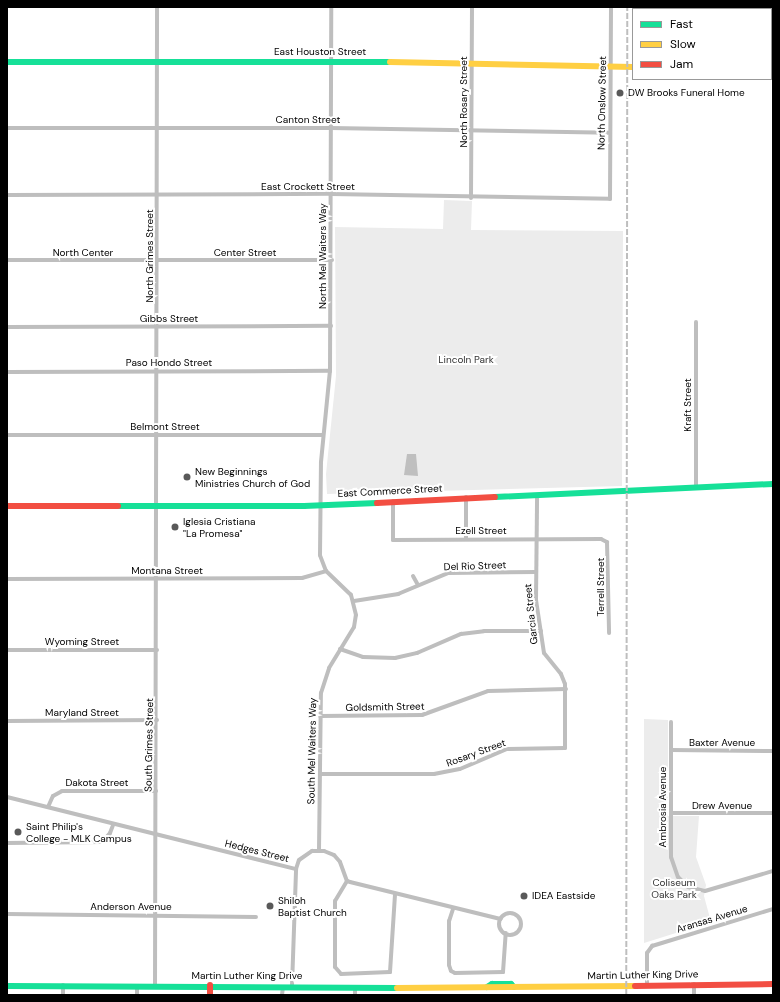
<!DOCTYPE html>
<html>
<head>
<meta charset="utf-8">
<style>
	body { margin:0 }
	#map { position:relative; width:780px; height:1002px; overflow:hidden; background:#fff; font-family:"DM Sans",sans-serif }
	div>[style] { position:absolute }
	.green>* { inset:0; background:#ececec }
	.water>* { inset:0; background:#bfbfbf }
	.street>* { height:4px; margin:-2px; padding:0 2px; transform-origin:2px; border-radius:2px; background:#bebebe }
	.street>.ring { margin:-2px; padding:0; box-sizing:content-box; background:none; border:4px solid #bebebe; border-radius:50% }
	.fast>* { height:6px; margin:-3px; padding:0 3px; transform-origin:3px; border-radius:3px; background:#16e098 }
	.slow>* { height:6px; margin:-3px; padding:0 3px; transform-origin:3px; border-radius:3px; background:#ffcf43 }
	.jam>* { height:6px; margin:-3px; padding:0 3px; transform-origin:3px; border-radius:3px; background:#f24e42 }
	.rail>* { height:1.5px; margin-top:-0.75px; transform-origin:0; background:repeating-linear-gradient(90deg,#bebebe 0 6px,transparent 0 8px) }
	.dots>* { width:11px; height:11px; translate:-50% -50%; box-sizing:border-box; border:2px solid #fff; border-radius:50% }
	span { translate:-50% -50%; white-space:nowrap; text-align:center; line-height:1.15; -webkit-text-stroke:4px #fff; paint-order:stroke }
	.street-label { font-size:10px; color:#000 }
	.poi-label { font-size:10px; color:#000 }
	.left { translate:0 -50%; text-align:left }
	.park-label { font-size:10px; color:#333 }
	.frame { position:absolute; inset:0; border:8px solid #000; pointer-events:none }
	.legend { position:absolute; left:632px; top:8px; width:140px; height:72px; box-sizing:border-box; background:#fff; border:1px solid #999; margin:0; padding:5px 7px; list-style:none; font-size:12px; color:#000 }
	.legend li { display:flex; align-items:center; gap:8px; height:20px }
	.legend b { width:20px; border:1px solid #999 }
</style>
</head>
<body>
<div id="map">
	<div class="green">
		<i style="clip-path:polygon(444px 200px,472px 201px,471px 230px,623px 231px,622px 486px,327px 494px,326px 474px,336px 376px,335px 227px,443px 229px)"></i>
		<i style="clip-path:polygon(644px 719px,668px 720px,668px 816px,699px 816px,696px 857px,706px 885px,704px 896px,711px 922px,644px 943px)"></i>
	</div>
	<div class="water">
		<i style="clip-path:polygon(407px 454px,416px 454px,418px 476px,404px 475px)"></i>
	</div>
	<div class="street">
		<i style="left:7px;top:128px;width:324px"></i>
		<i style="left:331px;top:128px;width:279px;rotate:1deg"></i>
		<i style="left:7px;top:195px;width:324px;rotate:-0.2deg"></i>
		<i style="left:331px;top:194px;width:279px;rotate:1deg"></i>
		<i style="left:610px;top:199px;width:192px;rotate:-89.7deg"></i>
		<i style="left:471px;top:198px;width:191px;rotate:-89.7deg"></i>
		<i style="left:7px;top:260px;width:325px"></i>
		<i style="left:696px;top:322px;width:166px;rotate:90deg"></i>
		<i style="left:7px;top:327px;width:324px;rotate:-0.2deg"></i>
		<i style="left:7px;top:372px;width:323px;rotate:-0.2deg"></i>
		<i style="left:7px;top:435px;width:316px"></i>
		<i style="left:466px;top:497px;width:42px;rotate:90deg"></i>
		<i style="left:393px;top:501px;width:39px;rotate:90deg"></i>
		<i style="left:393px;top:540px;width:208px;rotate:-0.3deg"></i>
		<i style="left:601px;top:539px;width:7px;rotate:27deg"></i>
		<i style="left:607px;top:542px;width:91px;rotate:88.7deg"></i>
		<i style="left:413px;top:576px;width:10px;rotate:61deg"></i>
		<i style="left:7px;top:579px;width:295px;rotate:-0.2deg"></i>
		<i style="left:302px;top:578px;width:25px;rotate:-16deg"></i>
		<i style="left:354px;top:601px;width:45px;rotate:-9deg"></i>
		<i style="left:398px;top:594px;width:54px;rotate:-22.8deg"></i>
		<i style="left:448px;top:573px;width:88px;rotate:-0.7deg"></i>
		<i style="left:340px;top:649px;width:24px;rotate:19deg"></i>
		<i style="left:363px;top:657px;width:32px;rotate:2deg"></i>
		<i style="left:395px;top:658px;width:23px;rotate:-13deg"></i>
		<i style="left:417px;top:653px;width:48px;rotate:-23.4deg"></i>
		<i style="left:461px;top:634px;width:23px;rotate:-7deg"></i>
		<i style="left:484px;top:631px;width:57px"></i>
		<i style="left:7px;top:650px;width:150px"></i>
		<i style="left:320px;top:716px;width:102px;rotate:-0.6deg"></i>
		<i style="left:422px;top:715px;width:70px;rotate:-20deg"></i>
		<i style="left:488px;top:691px;width:78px;rotate:-1.5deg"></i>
		<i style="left:7px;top:721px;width:150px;rotate:-0.4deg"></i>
		<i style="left:671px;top:722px;width:135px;rotate:90deg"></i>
		<i style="left:671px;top:857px;width:21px;rotate:71deg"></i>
		<i style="left:678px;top:877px;width:14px;rotate:45deg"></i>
		<i style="left:688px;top:887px;width:17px;rotate:13deg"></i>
		<i style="left:705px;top:891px;width:71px;rotate:-16.4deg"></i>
		<i style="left:671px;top:750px;width:102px;rotate:0.6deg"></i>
		<i style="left:320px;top:774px;width:114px"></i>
		<i style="left:434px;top:774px;width:26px;rotate:-11deg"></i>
		<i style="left:460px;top:769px;width:51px;rotate:-23.1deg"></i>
		<i style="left:507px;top:749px;width:58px;rotate:-1deg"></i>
		<i style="left:565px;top:748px;width:64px;rotate:-90deg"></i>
		<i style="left:565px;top:684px;width:11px;rotate:-112deg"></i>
		<i style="left:561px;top:674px;width:27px;rotate:-129deg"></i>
		<i style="left:544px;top:653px;width:54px;rotate:-98.6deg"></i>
		<i style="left:536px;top:600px;width:104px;rotate:-89.4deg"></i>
		<i style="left:7px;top:797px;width:298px;rotate:14deg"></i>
		<i style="left:48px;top:807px;width:12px;rotate:-66deg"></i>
		<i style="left:53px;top:796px;width:10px;rotate:-29deg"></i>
		<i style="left:62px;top:791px;width:94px"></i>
		<i style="left:671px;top:813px;width:102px"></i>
		<i style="left:7px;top:843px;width:95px;rotate:-0.6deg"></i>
		<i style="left:102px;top:842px;width:12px;rotate:-48deg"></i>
		<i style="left:110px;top:833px;width:9px;rotate:-69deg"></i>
		<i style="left:319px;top:850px;width:157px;rotate:-89.3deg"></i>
		<i style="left:321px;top:693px;width:26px;rotate:-72deg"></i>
		<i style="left:329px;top:668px;width:48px;rotate:-58.6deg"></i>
		<i style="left:354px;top:627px;width:12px;rotate:-81deg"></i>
		<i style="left:356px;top:615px;width:21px;rotate:-104deg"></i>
		<i style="left:351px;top:595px;width:35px;rotate:-136deg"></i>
		<i style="left:326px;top:571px;width:17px;rotate:-111deg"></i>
		<i style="left:320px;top:555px;width:93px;rotate:-89.4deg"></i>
		<i style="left:321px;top:462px;width:91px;rotate:-84.4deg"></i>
		<i style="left:330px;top:371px;width:364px;rotate:-89.8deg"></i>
		<i style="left:347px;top:881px;width:23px;rotate:121deg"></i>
		<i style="left:335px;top:901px;width:66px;rotate:90deg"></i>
		<i style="left:335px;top:967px;width:9px;rotate:49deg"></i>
		<i style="left:341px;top:974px;width:49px;rotate:-2.3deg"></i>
		<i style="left:390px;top:972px;width:78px;rotate:-86.3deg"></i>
		<i style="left:453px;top:909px;width:13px;rotate:108deg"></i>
		<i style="left:449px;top:921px;width:44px;rotate:90deg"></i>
		<i style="left:449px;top:965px;width:6px;rotate:72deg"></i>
		<i style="left:451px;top:971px;width:4px;rotate:27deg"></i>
		<i style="left:455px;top:973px;width:48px;rotate:-1.2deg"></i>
		<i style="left:503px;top:972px;width:39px;rotate:-86deg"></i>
		<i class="ring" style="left:499px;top:913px;width:18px;height:18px"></i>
		<i style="left:7px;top:914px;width:249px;rotate:0.7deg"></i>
		<i style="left:63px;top:985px;width:10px;rotate:90deg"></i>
		<i style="left:647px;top:985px;width:32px;rotate:-90deg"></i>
		<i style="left:647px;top:953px;width:9px;rotate:-54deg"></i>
		<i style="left:652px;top:946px;width:127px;rotate:-17deg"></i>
		<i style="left:155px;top:986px;width:979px;rotate:-89.88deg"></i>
		<i style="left:292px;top:986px;width:117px;rotate:-88deg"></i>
		<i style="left:296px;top:869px;width:9px;rotate:-72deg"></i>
		<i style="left:299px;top:860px;width:16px;rotate:-35deg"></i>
		<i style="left:312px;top:851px;width:12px"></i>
		<i style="left:324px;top:851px;width:11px;rotate:22deg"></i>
		<i style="left:334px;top:855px;width:9px;rotate:49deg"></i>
		<i style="left:340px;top:862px;width:20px;rotate:70deg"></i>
		<i style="left:347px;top:881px;width:3px;rotate:18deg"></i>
		<i style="left:350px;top:882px;width:155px;rotate:13.8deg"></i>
		<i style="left:137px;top:995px;width:9px;rotate:-90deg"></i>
		<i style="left:282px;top:995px;width:8px;rotate:-83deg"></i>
		<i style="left:355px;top:995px;width:8px;rotate:-90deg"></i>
		<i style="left:694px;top:995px;width:11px;rotate:-90deg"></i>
	</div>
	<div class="fast">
		<i style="left:7px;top:62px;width:383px"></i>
		<i style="left:495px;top:497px;width:278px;rotate:-2.7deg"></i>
		<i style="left:118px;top:506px;width:186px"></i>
		<i style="left:304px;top:506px;width:73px;rotate:-2.4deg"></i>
		<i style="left:7px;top:986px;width:390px;rotate:0.3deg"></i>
		<i style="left:487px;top:987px;width:6px;rotate:-31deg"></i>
		<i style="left:492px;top:984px;width:19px"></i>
		<i style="left:511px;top:984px;width:4px;rotate:45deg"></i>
	</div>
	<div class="slow">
		<i style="left:390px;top:62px;width:243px;rotate:1.2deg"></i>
		<i style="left:397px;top:988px;width:238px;rotate:-0.5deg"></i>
	</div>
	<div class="jam">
		<i style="left:771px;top:66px;width:2px"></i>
		<i style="left:377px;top:503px;width:118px;rotate:-2.9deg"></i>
		<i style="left:7px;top:506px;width:111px"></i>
		<i style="left:210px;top:985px;width:10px;rotate:90deg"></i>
		<i style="left:635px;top:986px;width:138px;rotate:-0.8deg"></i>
	</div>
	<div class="rail">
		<i style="left:626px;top:995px;width:988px;rotate:-89.94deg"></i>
	</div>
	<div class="dots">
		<i style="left:620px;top:93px;background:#595959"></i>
		<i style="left:187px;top:477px;background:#595959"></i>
		<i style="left:175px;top:527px;background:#595959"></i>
		<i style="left:18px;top:832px;background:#595959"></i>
		<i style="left:524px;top:896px;background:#595959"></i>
		<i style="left:270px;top:906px;background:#595959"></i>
	</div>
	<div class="street-label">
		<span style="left:320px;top:52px">East Houston Street</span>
		<span style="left:464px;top:102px;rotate:-90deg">North Rosary Street</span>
		<span style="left:602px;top:103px;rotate:-89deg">North Onslow Street</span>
		<span style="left:308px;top:120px">Canton Street</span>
		<span style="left:308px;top:187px">East Crockett Street</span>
		<span style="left:83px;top:253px">North Center</span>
		<span style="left:245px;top:253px">Center Street</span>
		<span style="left:150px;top:256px;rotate:-90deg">North Grimes Street</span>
		<span style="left:323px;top:256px;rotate:-90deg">North Mel Waiters Way</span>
		<span style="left:169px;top:319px">Gibbs Street</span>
		<span style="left:169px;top:363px">Paso Hondo Street</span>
		<span style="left:688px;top:405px;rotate:-90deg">Kraft Street</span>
		<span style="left:165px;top:427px">Belmont Street</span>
		<span style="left:390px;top:491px;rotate:-3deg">East Commerce Street</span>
		<span style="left:481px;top:531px">Ezell Street</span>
		<span style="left:475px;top:566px;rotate:-2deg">Del Rio Street</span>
		<span style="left:167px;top:571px">Montana Street</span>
		<span style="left:601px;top:587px;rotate:-90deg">Terrell Street</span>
		<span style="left:531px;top:614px;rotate:-96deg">Garcia Street</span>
		<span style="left:82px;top:642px">Wyoming Street</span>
		<span style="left:385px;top:707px;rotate:-1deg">Goldsmith Street</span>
		<span style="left:82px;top:713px">Maryland Street</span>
		<span style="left:722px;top:743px">Baxter Avenue</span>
		<span style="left:149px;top:745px;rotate:-89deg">South Grimes Street</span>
		<span style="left:312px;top:751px;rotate:-89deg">South Mel Waiters Way</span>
		<span style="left:476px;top:753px;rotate:-20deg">Rosary Street</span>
		<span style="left:97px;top:783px">Dakota Street</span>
		<span style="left:722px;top:806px">Drew Avenue</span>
		<span style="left:663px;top:807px;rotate:-90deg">Ambrosia Avenue</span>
		<span style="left:257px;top:851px;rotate:14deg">Hedges Street</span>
		<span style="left:131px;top:907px">Anderson Avenue</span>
		<span style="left:712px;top:919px;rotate:-17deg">Aransas Avenue</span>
		<span style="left:643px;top:975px;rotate:-1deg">Martin Luther King Drive</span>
		<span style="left:247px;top:976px">Martin Luther King Drive</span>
	</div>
	<div class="poi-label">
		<span class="left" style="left:628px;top:93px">DW Brooks Funeral Home</span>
		<span class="left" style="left:195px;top:477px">New Beginnings<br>Ministries Church of God</span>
		<span class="left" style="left:183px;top:527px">Iglesia Cristiana<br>"La Promesa"</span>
		<span class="left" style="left:26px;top:832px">Saint Philip's<br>College - MLK Campus</span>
		<span class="left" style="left:532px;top:896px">IDEA Eastside</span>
		<span class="left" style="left:278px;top:906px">Shiloh<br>Baptist Church</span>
	</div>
	<div class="park-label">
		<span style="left:466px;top:360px">Lincoln Park</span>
		<span style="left:674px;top:888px">Coliseum<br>Oaks Park</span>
	</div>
	<div class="frame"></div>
	<ul class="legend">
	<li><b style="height:5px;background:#16e098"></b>Fast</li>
	<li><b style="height:5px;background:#ffcf43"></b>Slow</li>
	<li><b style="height:5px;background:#f24e42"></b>Jam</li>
	</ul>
</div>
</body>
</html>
